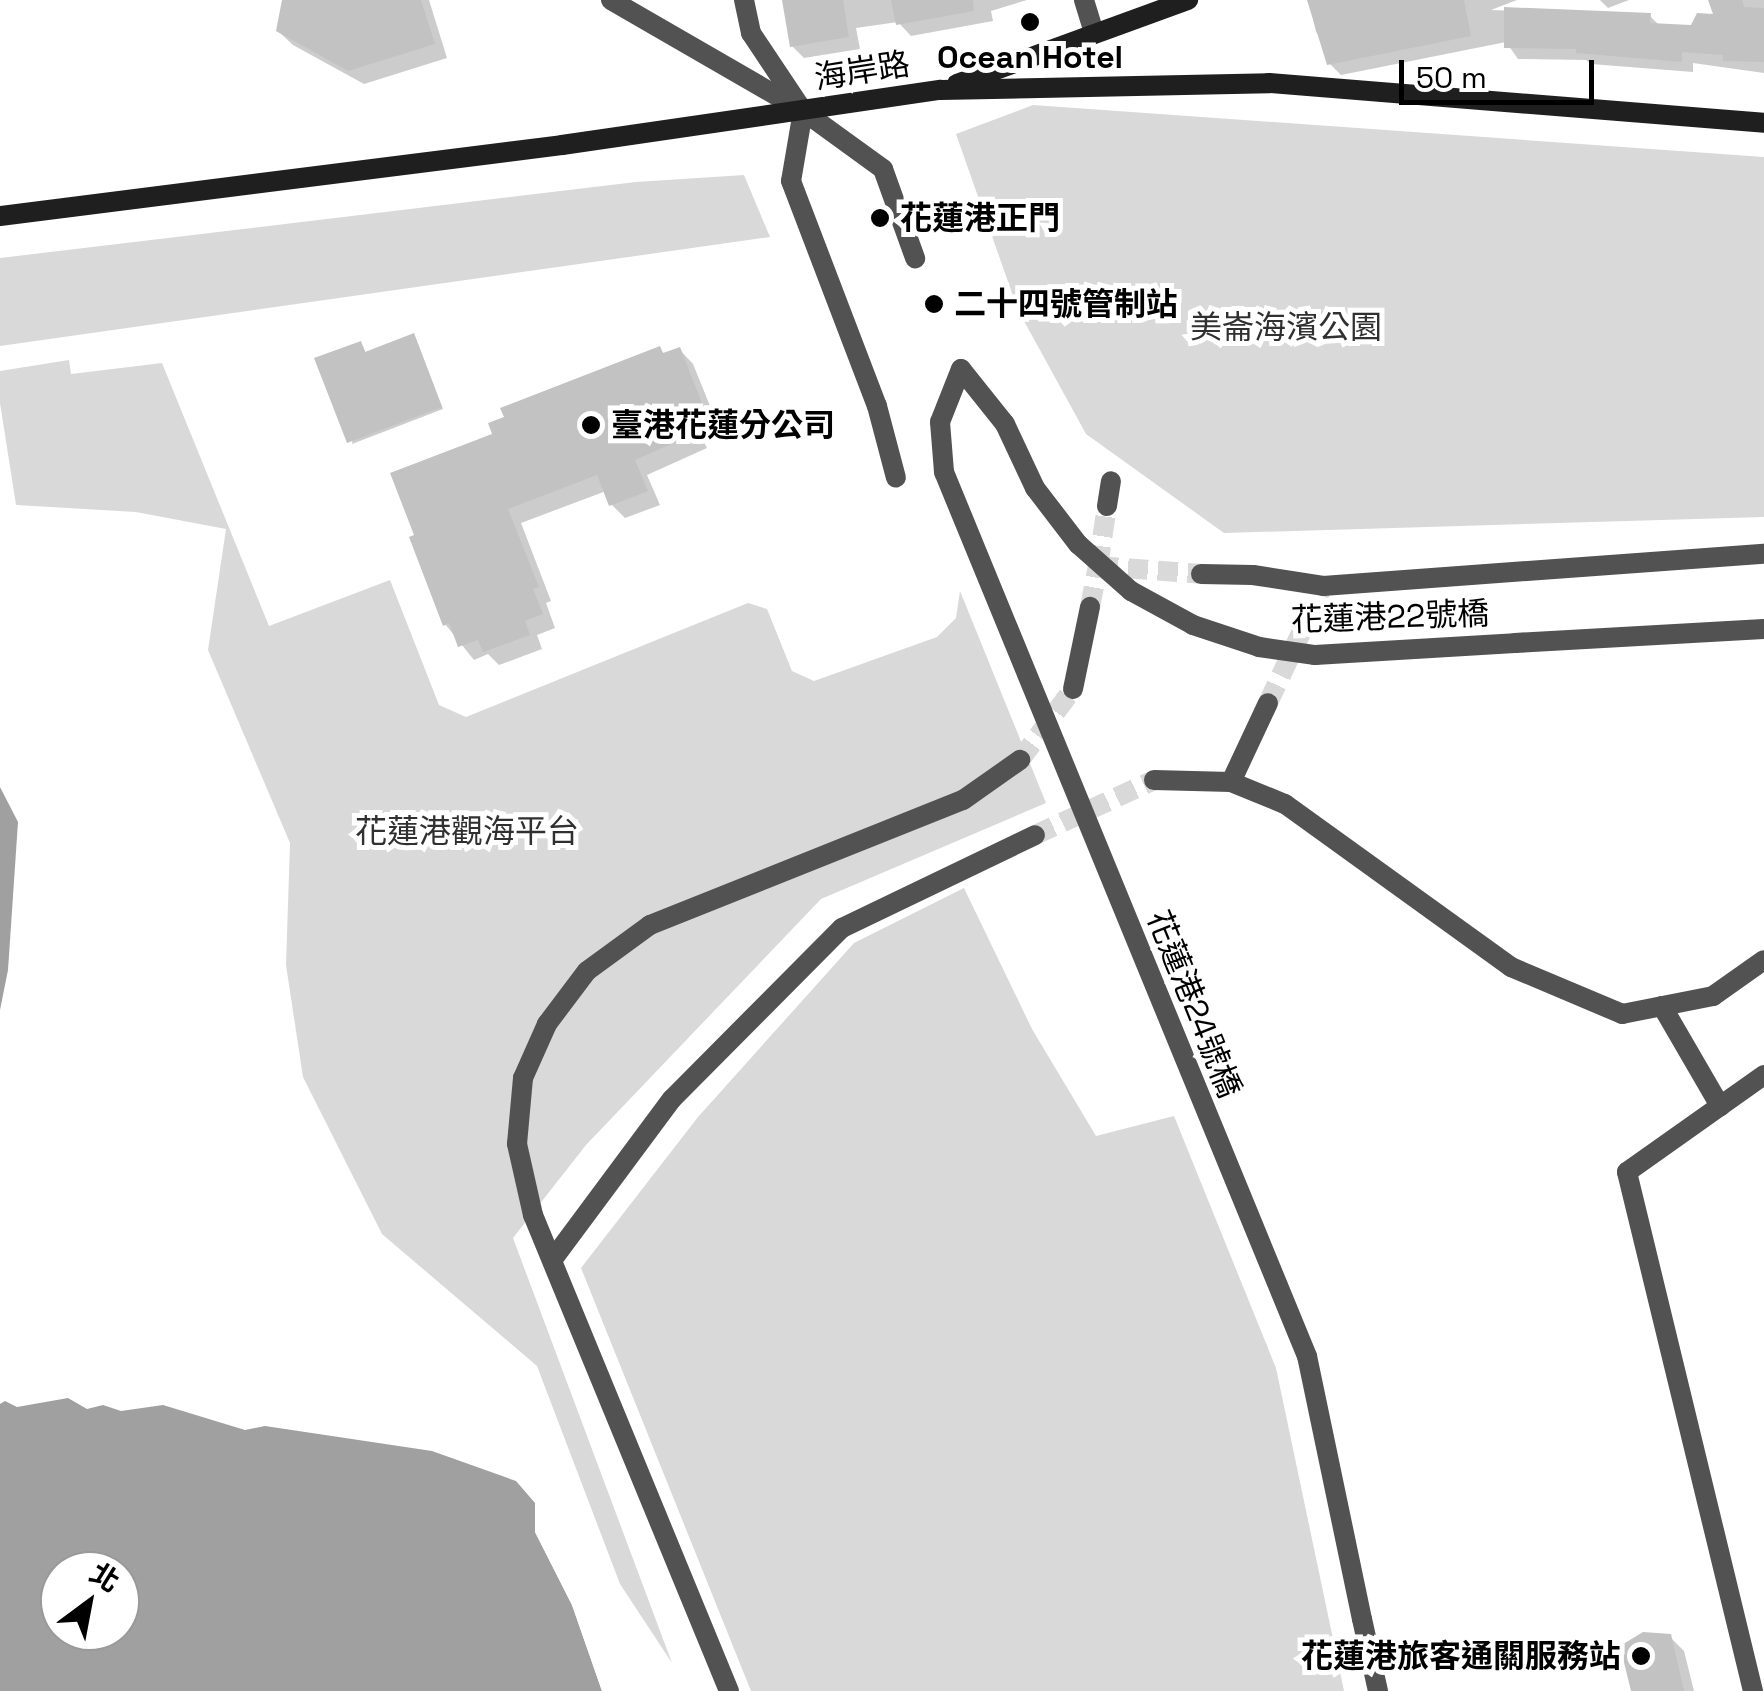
<!DOCTYPE html>
<html>
<head>
<meta charset="utf-8">
<style>
	body { margin:0 }
	#map { position:relative; width:1764px; height:1691px; overflow:hidden; background:#fff; font-family:"Space Grotesk","Noto Sans TC",sans-serif }
	div>[style] { position:absolute }
	.green>* { inset:0; background:#d9d9d9 }
	.water>* { inset:0; background:#a0a0a0 }
	.pier>* { inset:0; background:#fff }
	.shadow>* { inset:0; background:#0003 }
	.building>* { inset:0; background:#c2c2c2 }
	.street-tunnel>* { height:20px; margin-top:-10px; transform-origin:0; background:repeating-linear-gradient(90deg,#d9d9d9 0 20px,transparent 0 30px) }
	.street>* { height:20px; margin:-10px; padding:0 10px; transform-origin:10px; border-radius:10px; background:#525252 }
	.secondary>* { height:20px; margin:-10px; padding:0 10px; transform-origin:10px; border-radius:10px; background:#1f1f1f }
	.street-bridge>* { height:20px; margin:-10px; padding:0 10px; transform-origin:10px; border-radius:10px; background:#525252 }
	.dots>* { width:28px; height:28px; translate:-50% -50%; box-sizing:border-box; border:5px solid #fff; border-radius:50% }
	span { translate:-50% -50%; white-space:nowrap; text-align:center; line-height:1.15; -webkit-text-stroke:10px #fff; paint-order:stroke }
	.poi-label { font-size:32px; color:#000; font-weight:700 }
	.left { translate:0 -50%; text-align:left }
	.right { translate:-100% -50%; text-align:right }
	.street-label { font-size:32px; color:#000 }
	.park-label { font-size:32px; color:#303030 }
	.north { position:absolute; left:40px; top:1551px; width:100px; height:100px; box-sizing:border-box; background:#fff; border:2px solid #999; border-radius:50%; rotate:32deg; font-size:28px; font-weight:700; line-height:40px; text-align:center; color:#000 }
	.north::after { content:''; display:block; margin:auto; width:35px; height:45px; background:#000; clip-path:polygon(50% 0,100% 100%,50% 72%,0 100%) }
	.scale { position:absolute; left:1399px; top:60px; width:195px; height:45px; box-sizing:border-box; border:5px solid #000; border-top:0; padding-left:12px; font-size:30px; line-height:35px; white-space:nowrap; color:#000; -webkit-text-stroke:8px #fff; paint-order:stroke }
</style>
</head>
<body>
<div id="map">
	<div class="green">
		<i style="clip-path:polygon(1033px 105px,1764px 157px,1764px 517px,1224px 533px,1086px 434px,1018px 310px,956px 134px)"></i>
		<i style="clip-path:polygon(744px 175px,770px 237px,0 346px,0 258px,636px 182px)"></i>
		<i style="clip-path:polygon(69px 360px,71px 374px,162px 363px,269px 626px,390px 580px,439px 705px,466px 717px,748px 603px,767px 609px,792px 671px,814px 681px,937px 637px,956px 618px,960px 591px,1046px 803px,821px 899px,586px 1145px,513px 1238px,672px 1663px,620px 1584px,537px 1366px,382px 1234px,303px 1077px,286px 965px,290px 843px,208px 650px,226px 529px,136px 512px,16px 505px,0 403px,0 371px)"></i>
		<i style="clip-path:polygon(964px 888px,1032px 1029px,1096px 1136px,1174px 1116px,1276px 1368px,1344px 1691px,751px 1691px,581px 1268px,698px 1117px,854px 943px)"></i>
	</div>
	<div class="water">
		<i style="clip-path:polygon(0 787px,18px 822px,8px 970px,0 1010px)"></i>
		<i style="clip-path:polygon(evenodd,68px 1398px,87px 1409px,103px 1405px,121px 1411px,163px 1405px,245px 1430px,265px 1426px,432px 1451px,516px 1481px,535px 1503px,535px 1532px,572px 1605px,602px 1691px,0 1691px,0 1404px,5px 1401px,17px 1407px,68px 1398px,60px 1571px,120px 1571px,120px 1631px,60px 1631px,60px 1571px)"></i>
	</div>
	<div class="pier">
		<i style="clip-path:polygon(535px 1496px,540px 1503px,540px 1531px,576px 1603px,607px 1691px,602px 1691px,572px 1605px,535px 1532px)"></i>
	</div>
	<div class="shadow">
		<i style="clip-path:polygon(284px 0,429px 0,447px 58px,364px 84px,293px 45px,278px 31px)"></i>
		<i style="clip-path:polygon(784px 0,1027px 0,991px 11px,993px 21px,911px 36px,898px 22px,856px 28px,860px 49px,804px 58px,792px 46px)"></i>
		<i style="clip-path:polygon(1309px 0,1517px 0,1491px 10px,1650px 16px,1660px 26px,1692px 27px,1716px 17px,1711px 0,1764px 0,1764px 73px,1693px 63px,1693px 72px,1591px 64px,1586px 60px,1518px 59px,1506px 42px,1341px 75px,1329px 63px,1325px 41px,1316px 32px)"></i>
		<i style="clip-path:polygon(1600px 0,1629px 0,1608px 8px)"></i>
		<i style="clip-path:polygon(416px 339px,443px 409px,352px 444px,363px 346px,366px 354px)"></i>
		<i style="clip-path:polygon(660px 349px,665px 355px,680px 350px,693px 364px,721px 433px,703px 440px,707px 448px,647px 475px,660px 505px,625px 518px,611px 504px,606px 491px,521px 523px,551px 601px,546px 603px,555px 628px,537px 635px,542px 649px,499px 665px,488px 654px,474px 660px,445px 624px,495px 436px)"></i>
		<i style="clip-path:polygon(1670px 1637px,1684px 1651px,1694px 1691px,1633px 1691px)"></i>
	</div>
	<div class="building">
		<i style="clip-path:polygon(282px 0,421px 0,435px 44px,348px 71px,276px 31px)"></i>
		<i style="clip-path:polygon(782px 0,843px 0,849px 37px,790px 47px)"></i>
		<i style="clip-path:polygon(891px 0,973px 0,974px 11px,896px 25px)"></i>
		<i style="clip-path:polygon(1307px 0,1464px 0,1471px 36px,1327px 65px)"></i>
		<i style="clip-path:polygon(1708px 0,1742px 0,1744px 7px,1764px 8px,1764px 62px,1723px 61px,1723px 55px,1682px 52px,1682px 62px,1576px 53px,1576px 49px,1504px 48px,1504px 7px,1651px 13px,1650px 23px,1691px 25px,1697px 13px,1713px 14px)"></i>
		<i style="clip-path:polygon(414px 333px,442px 407px,347px 443px,314px 358px,361px 341px,365px 352px)"></i>
		<i style="clip-path:polygon(660px 346px,663px 353px,680px 347px,708px 419px,691px 426px,694px 434px,635px 460px,648px 491px,609px 506px,597px 475px,508px 509px,539px 587px,533px 589px,543px 614px,525px 621px,530px 635px,483px 652px,478px 640px,458px 647px,449px 623px,443px 626px,409px 537px,414px 535px,390px 473px,492px 434px,488px 423px,504px 417px,500px 408px)"></i>
		<i style="clip-path:polygon(1643px 1632px,1671px 1634px,1684px 1691px,1631px 1691px,1620px 1646px)"></i>
	</div>
	<div class="street-tunnel">
		<i style="left:1098px;top:566px;width:61px;rotate:-81.5deg"></i>
		<i style="left:1090px;top:607px;width:42px;rotate:-79deg"></i>
		<i style="left:1098px;top:566px;width:103px;rotate:4.4deg"></i>
		<i style="left:1268px;top:703px;width:129px;rotate:-64.8deg"></i>
		<i style="left:1020px;top:760px;width:89px;rotate:-53.3deg"></i>
		<i style="left:1035px;top:835px;width:131px;rotate:-24.8deg"></i>
	</div>
	<div class="street">
		<i style="left:611px;top:0;width:222px;rotate:30deg"></i>
		<i style="left:803px;top:111px;width:99px;rotate:35.9deg"></i>
		<i style="left:883px;top:169px;width:95px;rotate:70.2deg"></i>
		<i style="left:744px;top:0;width:34px;rotate:78deg"></i>
		<i style="left:751px;top:33px;width:87px;rotate:56.3deg"></i>
		<i style="left:1084px;top:0;width:34px;rotate:73deg"></i>
		<i style="left:803px;top:111px;width:71px;rotate:99.7deg"></i>
		<i style="left:791px;top:181px;width:241px;rotate:69.1deg"></i>
		<i style="left:877px;top:406px;width:74px;rotate:75.2deg"></i>
		<i style="left:940px;top:422px;width:57px;rotate:-68.4deg"></i>
		<i style="left:961px;top:369px;width:70px;rotate:51.3deg"></i>
		<i style="left:1107px;top:506px;width:25px;rotate:-81deg"></i>
		<i style="left:1201px;top:574px;width:52px;rotate:1.1deg"></i>
		<i style="left:1253px;top:575px;width:71px;rotate:8.9deg"></i>
		<i style="left:1323px;top:586px;width:442px;rotate:-4.2deg"></i>
		<i style="left:1515px;top:643px;width:249px;rotate:-3.2deg"></i>
		<i style="left:1073px;top:689px;width:84px;rotate:-78.3deg"></i>
		<i style="left:1154px;top:780px;width:77px;rotate:1.5deg"></i>
		<i style="left:1231px;top:782px;width:58px;rotate:22.2deg"></i>
		<i style="left:1285px;top:804px;width:279px;rotate:35.8deg"></i>
		<i style="left:1511px;top:967px;width:121px;rotate:22.9deg"></i>
		<i style="left:1622px;top:1014px;width:93px;rotate:-11.2deg"></i>
		<i style="left:1713px;top:996px;width:62px;rotate:-35.2deg"></i>
		<i style="left:1231px;top:782px;width:87px;rotate:-64.9deg"></i>
		<i style="left:1662px;top:1006px;width:116px;rotate:59.9deg"></i>
		<i style="left:553px;top:1259px;width:199px;rotate:-53.4deg"></i>
		<i style="left:672px;top:1099px;width:241px;rotate:-45.2deg"></i>
		<i style="left:842px;top:928px;width:214px;rotate:-25.7deg"></i>
		<i style="left:1362px;top:1619px;width:74px;rotate:77.5deg"></i>
		<i style="left:729px;top:1691px;width:515px;rotate:-112.38deg"></i>
		<i style="left:533px;top:1215px;width:73px;rotate:-102.7deg"></i>
		<i style="left:517px;top:1144px;width:66px;rotate:-84.8deg"></i>
		<i style="left:523px;top:1078px;width:59px;rotate:-66deg"></i>
		<i style="left:547px;top:1024px;width:66px;rotate:-53deg"></i>
		<i style="left:587px;top:971px;width:78px;rotate:-36.1deg"></i>
		<i style="left:650px;top:925px;width:337px;rotate:-21.8deg"></i>
		<i style="left:963px;top:800px;width:70px;rotate:-35.1deg"></i>
		<i style="left:1753px;top:1691px;width:534px;rotate:-103.65deg"></i>
		<i style="left:1627px;top:1172px;width:168px;rotate:-35.3deg"></i>
	</div>
	<div class="secondary">
		<i style="left:957px;top:84px;width:246px;rotate:-20deg"></i>
		<i style="left:0;top:216px;width:566px;rotate:-7.2deg"></i>
		<i style="left:562px;top:145px;width:383px;rotate:-8.3deg"></i>
		<i style="left:941px;top:90px;width:328px;rotate:-1.2deg"></i>
		<i style="left:1269px;top:83px;width:497px;rotate:4.6deg"></i>
	</div>
	<div class="street-bridge">
		<i style="left:940px;top:422px;width:50px;rotate:85.4deg"></i>
		<i style="left:944px;top:472px;width:956px;rotate:67.68deg"></i>
		<i style="left:1307px;top:1356px;width:269px;rotate:78.2deg"></i>
		<i style="left:1005px;top:424px;width:71px;rotate:64.9deg"></i>
		<i style="left:1035px;top:488px;width:71px;rotate:52.5deg"></i>
		<i style="left:1078px;top:544px;width:71px;rotate:41.6deg"></i>
		<i style="left:1131px;top:591px;width:71px;rotate:28.7deg"></i>
		<i style="left:1193px;top:625px;width:70px;rotate:18.4deg"></i>
		<i style="left:1259px;top:647px;width:57px;rotate:8.1deg"></i>
		<i style="left:1315px;top:655px;width:200px;rotate:-3.4deg"></i>
	</div>
	<div class="dots">
		<i style="left:1030px;top:22px;background:#000"></i>
		<i style="left:880px;top:218px;background:#000"></i>
		<i style="left:934px;top:304px;background:#000"></i>
		<i style="left:591px;top:425px;background:#000"></i>
		<i style="left:1641px;top:1656px;background:#000"></i>
	</div>
	<div class="poi-label">
		<span style="left:1030px;top:57px">Ocean Hotel</span>
		<span class="left" style="left:900px;top:218px">花蓮港正門</span>
		<span class="left" style="left:954px;top:304px">二十四號管制站</span>
		<span class="left" style="left:611px;top:425px">臺港花蓮分公司</span>
		<span class="right" style="left:1621px;top:1656px">花蓮港旅客通關服務站</span>
	</div>
	<div class="street-label">
		<span style="left:862px;top:71px;rotate:-9deg">海岸路</span>
		<span style="left:1390px;top:617px;rotate:-2deg">花蓮港22號橋</span>
		<span style="left:1194px;top:1004px;rotate:68deg">花蓮港24號橋</span>
	</div>
	<div class="park-label">
		<span style="left:1286px;top:327px">美崙海濱公園</span>
		<span style="left:467px;top:831px">花蓮港觀海平台</span>
	</div>
	<div class="north">北</div>
	<div class="scale">50 m</div>
</div>
</body>
</html>
